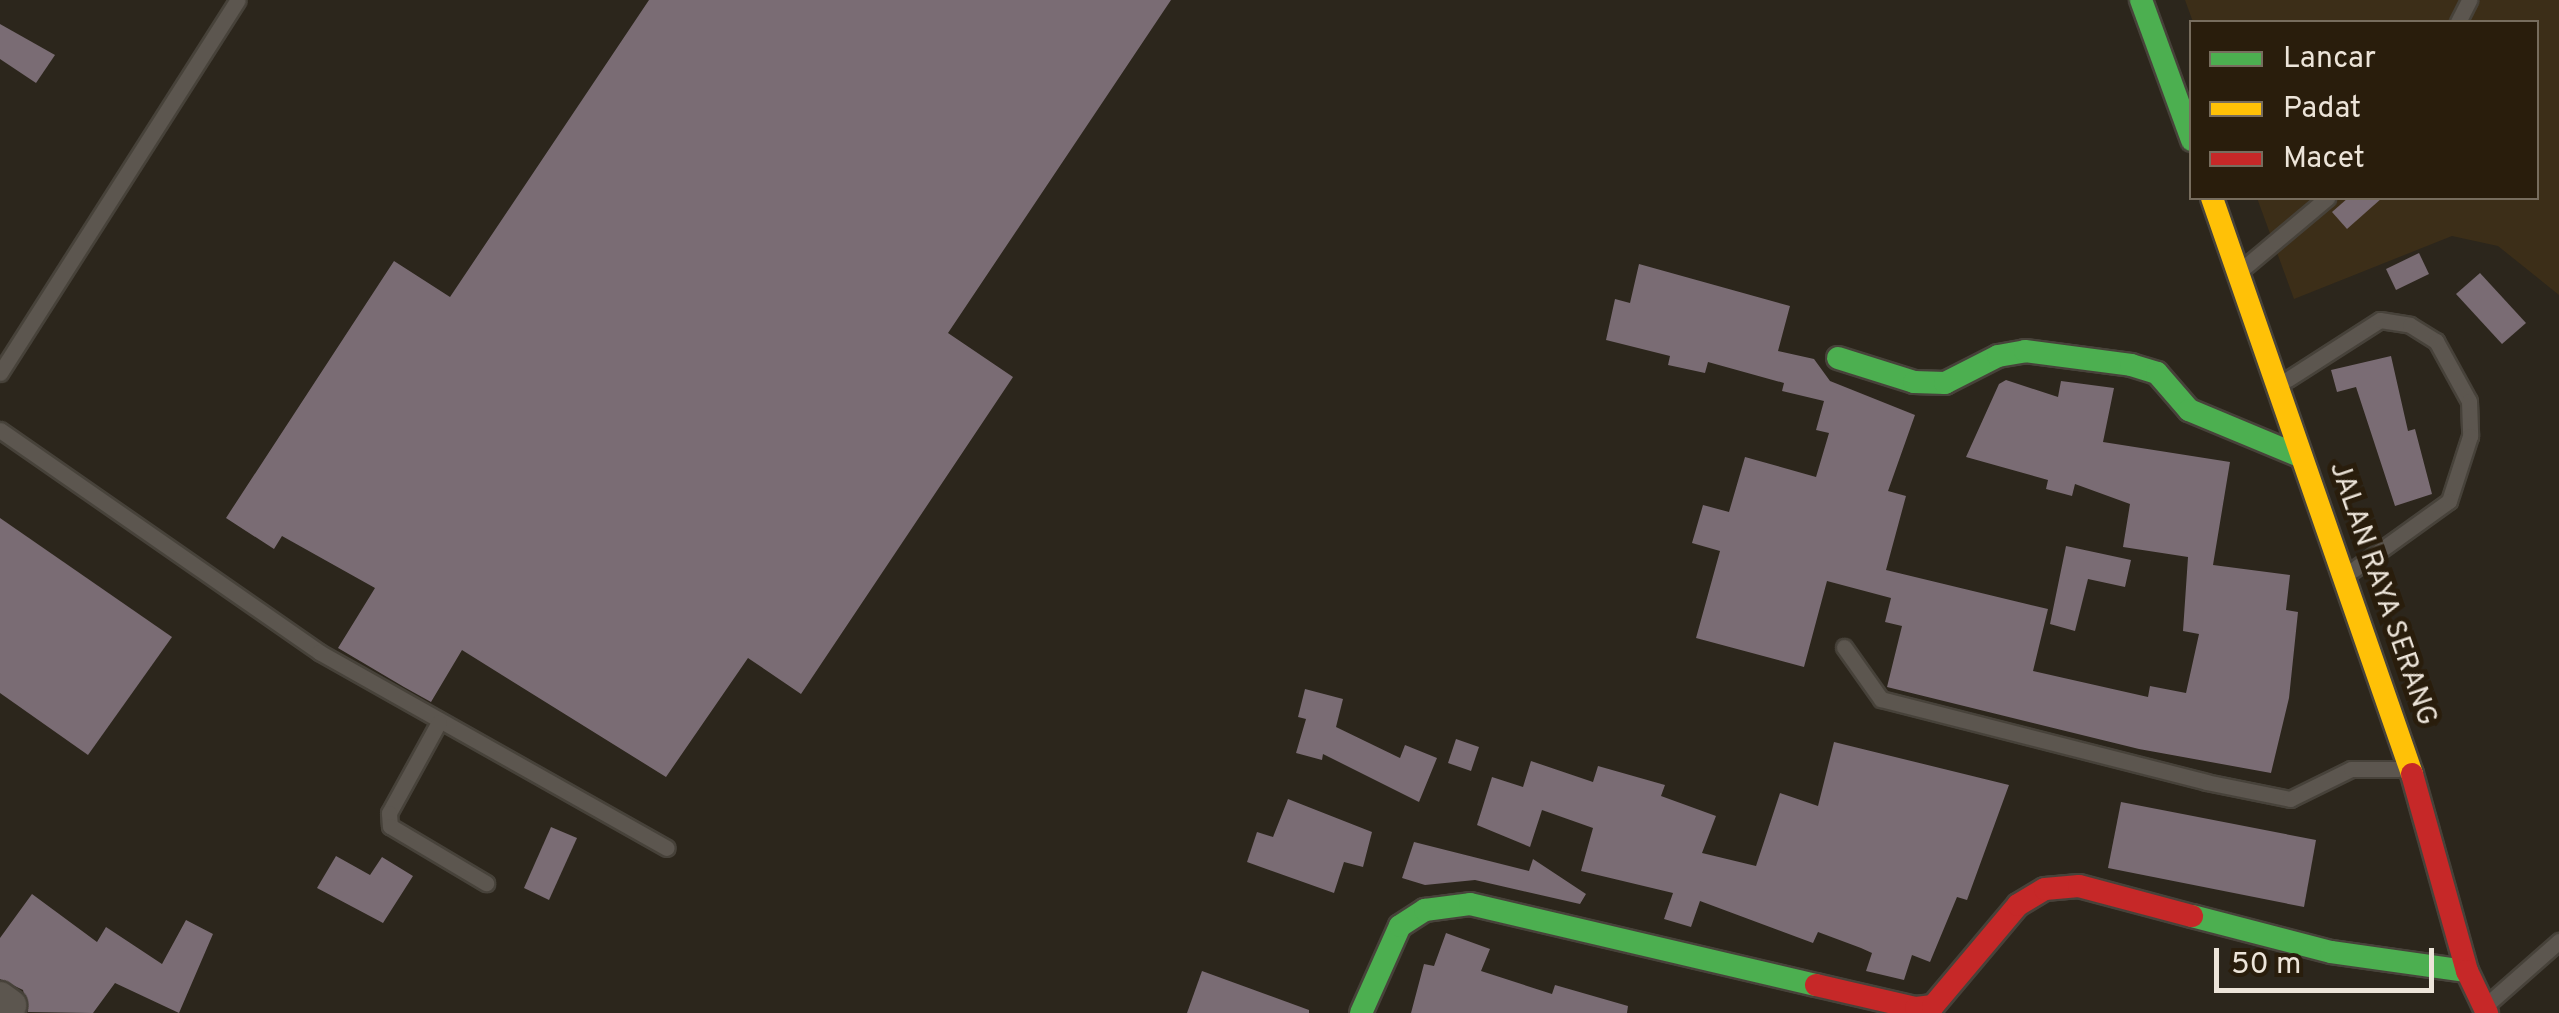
<!DOCTYPE html>
<html>
<head>
<meta charset="utf-8">
<style>
	body { margin:0 }
	#map { position:relative; width:2559px; height:1013px; overflow:hidden; background:#2c261c; font-family:Overpass,sans-serif }
	div>[style] { position:absolute }
	.built>* { inset:0; background:#3c2e18 }
	.building>* { inset:0; background:#7a6c74 }
	.roads { filter:drop-shadow(2px 0 #47423a) drop-shadow(-2px 0 #47423a) drop-shadow(0 2px #47423a) drop-shadow(0 -2px #47423a) }
	.lane>* { height:15px; margin:-7.5px; padding:0 7.5px; transform-origin:7.5px; border-radius:7.5px; background:#5c564f }
	.street>* { height:30px; margin:-15px; padding:0 15px; transform-origin:15px; border-radius:15px; background:#5c564f }
	.fast>* { height:22px; margin:-11px; padding:0 11px; transform-origin:11px; border-radius:11px; background:#4caf50 }
	.slow>* { height:22px; margin:-11px; padding:0 11px; transform-origin:11px; border-radius:11px; background:#ffc107 }
	.jam>* { height:22px; margin:-11px; padding:0 11px; transform-origin:11px; border-radius:11px; background:#c62828 }
	span { translate:-50% -50%; white-space:nowrap; text-align:center; line-height:1.15; -webkit-text-stroke:10px #291d0c; paint-order:stroke }
	.street-label { font-size:28px; color:#ece4d9 }
	.legend { position:absolute; left:2189px; top:20px; width:350px; height:180px; box-sizing:border-box; background:#291d0c; border:2px solid #776d5e; margin:0; padding:12px 18px; list-style:none; font-size:30px; color:#ece4d9 }
	.legend li { display:flex; align-items:center; gap:20px; height:50px }
	.legend b { width:50px; border:2px solid #776d5e }
	.scale { position:absolute; left:2214px; top:948px; width:220px; height:45px; box-sizing:border-box; border:5px solid #ece4d9; border-top:0; padding-left:12px; font-size:30px; line-height:35px; white-space:nowrap; color:#ece4d9; -webkit-text-stroke:8px #291d0c; paint-order:stroke }
</style>
</head>
<body>
<div id="map">
	<div class="built">
		<i style="clip-path:polygon(2185px 0,2559px 0,2559px 295px,2498px 246px,2452px 236px,2294px 299px,2257px 198px,2536px 198px,2536px 22px,2193px 22px)"></i>
	</div>
	<div class="building">
		<i style="clip-path:polygon(649px 0,1171px 0,948px 333px,1013px 377px,801px 694px,748px 658px,666px 777px,462px 650px,431px 702px,404px 687px,338px 648px,375px 588px,282px 536px,274px 549px,226px 518px,394px 261px,450px 297px)"></i>
		<i style="clip-path:polygon(0 24px,55px 55px,36px 83px,0 59px)"></i>
		<i style="clip-path:polygon(2348px 198px,2382px 198px,2347px 229px,2332px 212px)"></i>
		<i style="clip-path:polygon(2419px 253px,2429px 274px,2396px 290px,2386px 269px)"></i>
		<i style="clip-path:polygon(1639px 264px,1790px 306px,1778px 351px,1814px 359px,1830px 381px,1915px 415px,1888px 491px,1906px 496px,1886px 570px,2048px 609px,2033px 671px,2148px 697px,2150px 686px,2186px 693px,2199px 634px,2183px 631px,2188px 557px,2123px 547px,2130px 504px,2075px 484px,2072px 496px,2046px 489px,2048px 480px,1966px 457px,1999px 384px,2006px 380px,2058px 397px,2061px 381px,2114px 388px,2103px 442px,2230px 462px,2213px 565px,2290px 575px,2286px 610px,2298px 612px,2289px 698px,2271px 773px,2139px 749px,1887px 687px,1902px 626px,1885px 622px,1891px 598px,1827px 581px,1804px 667px,1696px 638px,1720px 551px,1692px 543px,1703px 505px,1729px 512px,1745px 457px,1816px 477px,1829px 433px,1816px 430px,1824px 401px,1782px 391px,1784px 383px,1708px 362px,1705px 373px,1668px 365px,1670px 356px,1606px 340px,1615px 299px,1630px 303px)"></i>
		<i style="clip-path:polygon(2480px 273px,2526px 323px,2502px 344px,2456px 294px)"></i>
		<i style="clip-path:polygon(2391px 356px,2408px 431px,2415px 429px,2432px 494px,2395px 506px,2356px 387px,2337px 392px,2331px 370px)"></i>
		<i style="clip-path:polygon(0 518px,172px 637px,88px 755px,0 693px)"></i>
		<i style="clip-path:polygon(2066px 546px,2131px 560px,2125px 587px,2088px 579px,2075px 631px,2050px 624px)"></i>
		<i style="clip-path:polygon(1305px 689px,1343px 699px,1336px 727px,1400px 758px,1405px 745px,1437px 758px,1419px 802px,1323px 754px,1322px 760px,1296px 753px,1306px 719px,1298px 717px)"></i>
		<i style="clip-path:polygon(1456px 739px,1479px 747px,1471px 771px,1448px 763px)"></i>
		<i style="clip-path:polygon(1834px 742px,2009px 785px,1967px 900px,1957px 897px,1930px 962px,1912px 955px,1904px 980px,1866px 971px,1872px 953px,1861px 948px,1818px 932px,1813px 943px,1700px 901px,1691px 927px,1664px 919px,1673px 893px,1581px 871px,1593px 828px,1542px 810px,1530px 847px,1477px 825px,1492px 777px,1523px 787px,1531px 761px,1593px 782px,1598px 766px,1665px 785px,1661px 796px,1716px 816px,1702px 853px,1756px 866px,1780px 793px,1818px 806px)"></i>
		<i style="clip-path:polygon(1288px 799px,1372px 832px,1363px 867px,1344px 862px,1334px 893px,1247px 862px,1257px 832px,1273px 837px)"></i>
		<i style="clip-path:polygon(2121px 802px,2316px 840px,2304px 907px,2108px 868px)"></i>
		<i style="clip-path:polygon(551px 827px,577px 838px,549px 900px,524px 888px)"></i>
		<i style="clip-path:polygon(1414px 842px,1529px 871px,1533px 859px,1586px 894px,1580px 904px,1475px 880px,1425px 885px,1402px 878px)"></i>
		<i style="clip-path:polygon(336px 856px,370px 875px,382px 857px,413px 876px,383px 923px,317px 888px)"></i>
		<i style="clip-path:polygon(32px 894px,97px 942px,106px 927px,162px 964px,186px 920px,213px 934px,179px 1013px,115px 983px,93px 1013px,28px 1012px,23px 990px,0 979px,0 938px)"></i>
		<i style="clip-path:polygon(1446px 933px,1490px 949px,1481px 971px,1552px 994px,1555px 985px,1628px 1006px,1627px 1013px,1411px 1013px,1424px 964px,1434px 966px)"></i>
		<i style="clip-path:polygon(1202px 971px,1309px 1010px,1309px 1013px,1187px 1013px)"></i>
	</div>
	<div class="roads">
		<div class="lane">
			<i style="left:2458px;top:22px;width:25px;rotate:-63deg"></i>
			<i style="left:2246px;top:266px;width:106px;rotate:-40deg"></i>
			<i style="left:0;top:373px;width:442px;rotate:-57.5deg"></i>
			<i style="left:2288px;top:379px;width:109px;rotate:-32.7deg"></i>
			<i style="left:2380px;top:320px;width:30px;rotate:9deg"></i>
			<i style="left:2410px;top:325px;width:31px;rotate:32deg"></i>
			<i style="left:2436px;top:341px;width:68px;rotate:61.2deg"></i>
			<i style="left:2469px;top:401px;width:35px;rotate:88deg"></i>
			<i style="left:2470px;top:436px;width:68px;rotate:107.9deg"></i>
			<i style="left:2449px;top:501px;width:118px;rotate:144.3deg"></i>
			<i style="left:0;top:430px;width:389px;rotate:34.8deg"></i>
			<i style="left:319px;top:652px;width:399px;rotate:29.4deg"></i>
			<i style="left:1844px;top:647px;width:64px;rotate:54.6deg"></i>
			<i style="left:1881px;top:699px;width:335px;rotate:14.3deg"></i>
			<i style="left:2206px;top:782px;width:86px;rotate:11.4deg"></i>
			<i style="left:2290px;top:799px;width:68px;rotate:-26.2deg"></i>
			<i style="left:2351px;top:769px;width:47px"></i>
			<i style="left:439px;top:722px;width:104px;rotate:118.8deg"></i>
			<i style="left:389px;top:813px;width:13px;rotate:86deg"></i>
			<i style="left:390px;top:826px;width:112px;rotate:30.7deg"></i>
			<i style="left:2491px;top:1001px;width:91px;rotate:-41.4deg"></i>
		</div>
		<div class="street">
			<i style="left:0;top:997px;width:14px;rotate:36deg"></i>
		</div>
		<div class="fast">
			<i style="left:2141px;top:0;width:149px;rotate:70deg"></i>
			<i style="left:1838px;top:358px;width:80px;rotate:17.5deg"></i>
			<i style="left:1914px;top:382px;width:31px;rotate:2deg"></i>
			<i style="left:1945px;top:383px;width:59px;rotate:-27deg"></i>
			<i style="left:1998px;top:356px;width:27px;rotate:-10deg"></i>
			<i style="left:2025px;top:351px;width:107px;rotate:7.5deg"></i>
			<i style="left:2131px;top:365px;width:27px;rotate:17deg"></i>
			<i style="left:2157px;top:373px;width:49px;rotate:49.1deg"></i>
			<i style="left:2189px;top:410px;width:122px;rotate:22.6deg"></i>
			<i style="left:2192px;top:916px;width:144px;rotate:14.5deg"></i>
			<i style="left:2331px;top:952px;width:137px;rotate:8deg"></i>
			<i style="left:1361px;top:1013px;width:95px;rotate:-65.9deg"></i>
			<i style="left:1400px;top:926px;width:30px;rotate:-33deg"></i>
			<i style="left:1425px;top:910px;width:45px;rotate:-7.6deg"></i>
			<i style="left:1470px;top:904px;width:355px;rotate:13.2deg"></i>
		</div>
		<div class="slow">
			<i style="left:2212px;top:198px;width:610px;rotate:70.85deg"></i>
		</div>
		<div class="jam">
			<i style="left:2412px;top:774px;width:205px;rotate:74.4deg"></i>
			<i style="left:2467px;top:971px;width:47px;rotate:64.5deg"></i>
			<i style="left:1816px;top:985px;width:103px;rotate:13deg"></i>
			<i style="left:1916px;top:1008px;width:17px;rotate:-7deg"></i>
			<i style="left:1933px;top:1006px;width:132px;rotate:-49.9deg"></i>
			<i style="left:2018px;top:905px;width:31px;rotate:-31deg"></i>
			<i style="left:2045px;top:889px;width:34px;rotate:-5deg"></i>
			<i style="left:2079px;top:886px;width:117px;rotate:14.9deg"></i>
		</div>
	</div>
	<div class="street-label">
		<span style="left:2382px;top:594px;rotate:71deg">JALAN RAYA SERANG</span>
	</div>
	<ul class="legend">
	<li><b style="height:12px;background:#4caf50"></b>Lancar</li>
	<li><b style="height:12px;background:#ffc107"></b>Padat</li>
	<li><b style="height:12px;background:#c62828"></b>Macet</li>
	</ul>
	<div class="scale">50 m</div>
</div>
</body>
</html>
